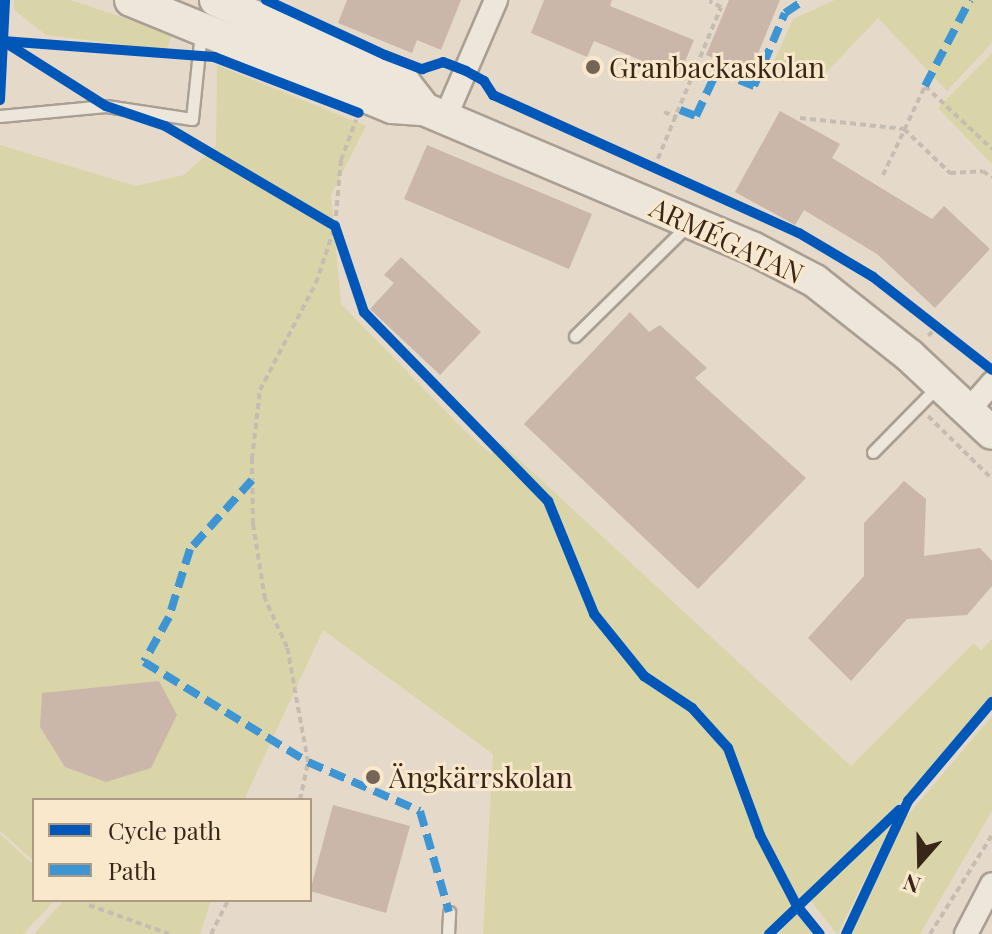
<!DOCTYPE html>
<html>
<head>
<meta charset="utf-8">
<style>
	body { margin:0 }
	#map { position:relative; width:992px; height:934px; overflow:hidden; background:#e5dac9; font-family:"Playfair Display",serif }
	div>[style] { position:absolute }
	.green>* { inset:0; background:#d9d5a9 }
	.building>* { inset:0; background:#cab7a9 }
	.path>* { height:4px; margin-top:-2px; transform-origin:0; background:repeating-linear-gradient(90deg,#c5bcb2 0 6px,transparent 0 10px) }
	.roads { filter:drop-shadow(2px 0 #aa9f93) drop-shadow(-2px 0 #aa9f93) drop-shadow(0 2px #aa9f93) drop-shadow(0 -2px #aa9f93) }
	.lane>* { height:11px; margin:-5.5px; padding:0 5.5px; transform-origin:5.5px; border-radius:5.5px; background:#ede6db }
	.street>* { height:22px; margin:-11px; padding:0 11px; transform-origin:11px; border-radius:11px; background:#ede6db }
	.secondary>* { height:32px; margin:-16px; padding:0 16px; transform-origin:16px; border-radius:16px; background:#ede6db }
	.quiet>* { height:8px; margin-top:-4px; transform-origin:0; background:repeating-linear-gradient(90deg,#3e95d4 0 16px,transparent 0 24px) }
	.cycleway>* { height:10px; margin:-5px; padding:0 5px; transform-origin:5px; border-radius:5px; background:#0057b8 }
	.dots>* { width:22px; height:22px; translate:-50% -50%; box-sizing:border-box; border:4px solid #f9e8cc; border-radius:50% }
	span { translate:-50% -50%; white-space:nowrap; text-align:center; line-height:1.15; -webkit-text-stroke:6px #f9e8cc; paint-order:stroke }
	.poi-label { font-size:28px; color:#39261a }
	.left { translate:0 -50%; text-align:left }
	.street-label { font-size:28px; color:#39261a }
	.legend { position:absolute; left:32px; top:798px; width:280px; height:104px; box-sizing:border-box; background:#f9e8cc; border:2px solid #ac9a85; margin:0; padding:10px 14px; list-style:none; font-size:24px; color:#39261a }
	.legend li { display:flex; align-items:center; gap:16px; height:40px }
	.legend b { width:40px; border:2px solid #ac9a85 }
	.north { position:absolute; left:880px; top:822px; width:80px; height:80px; -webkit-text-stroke:6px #f9e8cc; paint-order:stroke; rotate:200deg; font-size:22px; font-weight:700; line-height:32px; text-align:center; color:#39261a }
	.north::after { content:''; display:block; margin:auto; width:28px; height:36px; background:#39261a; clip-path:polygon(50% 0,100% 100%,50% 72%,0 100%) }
</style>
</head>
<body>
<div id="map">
	<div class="green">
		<i style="clip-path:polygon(14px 0,71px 0,172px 34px,167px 50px,46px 35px,14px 10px)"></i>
		<i style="clip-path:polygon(835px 0,992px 0,992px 43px,947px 91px,878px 18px,821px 78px,771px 68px,793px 19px)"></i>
		<i style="clip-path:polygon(992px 53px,992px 164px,938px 108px)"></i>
		<i style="clip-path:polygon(217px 65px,366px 126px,331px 195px,341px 304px,465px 431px,491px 454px,501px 443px,851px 766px,974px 643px,981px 651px,992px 639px,992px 694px,902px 800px,762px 934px,483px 934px,493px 754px,323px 630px,244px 800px,34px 800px,34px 861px,0 831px,0 145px,136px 186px,184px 175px,216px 146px)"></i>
		<i style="clip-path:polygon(992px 716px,992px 811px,920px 934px,851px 934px,907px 816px)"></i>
		<i style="clip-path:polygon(892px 823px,838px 934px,837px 934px,811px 901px)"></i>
		<i style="clip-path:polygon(0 834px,34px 865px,34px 900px,55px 900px,23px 934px,0 934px)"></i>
		<i style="clip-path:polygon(64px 900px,211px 900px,200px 934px,34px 934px)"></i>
		<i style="clip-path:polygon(797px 914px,813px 934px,778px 934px)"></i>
	</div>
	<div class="building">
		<i style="clip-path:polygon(347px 0,461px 0,441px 50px,417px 40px,412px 53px,338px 23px)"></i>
		<i style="clip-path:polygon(544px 0,612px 0,610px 6px,694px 40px,679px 76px,594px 41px,587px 57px,531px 33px)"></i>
		<i style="clip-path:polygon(729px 0,780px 0,750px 73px,706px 55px)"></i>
		<i style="clip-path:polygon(780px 111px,840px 144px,832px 158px,932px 219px,944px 206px,990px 249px,935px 308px,877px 254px,804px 210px,795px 225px,735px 192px)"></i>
		<i style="clip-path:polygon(427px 145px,592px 214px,569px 269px,404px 199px)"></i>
		<i style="clip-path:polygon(401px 257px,481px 332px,440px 375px,370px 309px,394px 283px,384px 275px)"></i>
		<i style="clip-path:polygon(630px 312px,649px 332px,660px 325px,707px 368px,695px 378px,806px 478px,698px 589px,524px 424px)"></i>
		<i style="clip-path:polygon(904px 481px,926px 499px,924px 556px,980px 548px,992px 561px,992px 586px,967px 615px,907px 619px,851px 681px,808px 638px,864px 576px,864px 523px)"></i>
		<i style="clip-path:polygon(159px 681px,177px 715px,151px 768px,106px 782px,65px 767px,40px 727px,42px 693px)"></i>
		<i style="clip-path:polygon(333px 805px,410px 826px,386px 913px,310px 891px)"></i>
	</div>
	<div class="path">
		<i style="left:0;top:41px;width:3px"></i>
		<i style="left:664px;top:112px;width:14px;rotate:21deg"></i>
		<i style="left:800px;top:118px;width:105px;rotate:6deg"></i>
		<i style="left:904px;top:129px;width:64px;rotate:43.7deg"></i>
		<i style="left:950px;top:173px;width:33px;rotate:-3deg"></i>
		<i style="left:983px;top:171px;width:11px;rotate:38deg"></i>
		<i style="left:654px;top:168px;width:174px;rotate:-67.4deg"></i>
		<i style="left:721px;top:7px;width:13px;rotate:-153deg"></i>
		<i style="left:883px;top:175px;width:98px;rotate:-64.7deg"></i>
		<i style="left:925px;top:86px;width:92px;rotate:43.2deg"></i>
		<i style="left:928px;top:336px;width:13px;rotate:-45deg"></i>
		<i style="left:928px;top:416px;width:90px;rotate:44.5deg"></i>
		<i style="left:300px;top:800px;width:39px;rotate:-78deg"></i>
		<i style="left:308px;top:762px;width:117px;rotate:-100.3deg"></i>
		<i style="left:287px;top:647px;width:53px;rotate:-114.6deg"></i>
		<i style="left:265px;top:599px;width:76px;rotate:-99.1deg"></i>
		<i style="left:253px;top:524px;width:65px;rotate:-90.9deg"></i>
		<i style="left:252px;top:459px;width:69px;rotate:-83.4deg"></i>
		<i style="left:260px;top:390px;width:121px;rotate:-62.4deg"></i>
		<i style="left:316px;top:283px;width:60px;rotate:-71.6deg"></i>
		<i style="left:335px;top:226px;width:66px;rotate:-84.8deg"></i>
		<i style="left:341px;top:160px;width:43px;rotate:-69.4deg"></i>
		<i style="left:89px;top:905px;width:85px;rotate:19.9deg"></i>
		<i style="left:211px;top:934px;width:38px;rotate:-63deg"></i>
		<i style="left:930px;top:934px;width:117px;rotate:-57.9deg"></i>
	</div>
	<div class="roads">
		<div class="lane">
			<i style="left:0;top:116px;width:106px;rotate:-5.4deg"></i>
			<i style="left:106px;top:106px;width:87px;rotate:8.6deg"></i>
			<i style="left:192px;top:119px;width:87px;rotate:-84.1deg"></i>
			<i style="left:575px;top:336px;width:158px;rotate:-44.5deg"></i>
			<i style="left:873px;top:452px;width:91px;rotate:-45.4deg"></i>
			<i style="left:448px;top:934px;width:22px;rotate:-87deg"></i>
		</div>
		<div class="street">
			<i style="left:445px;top:118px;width:129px;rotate:-66.6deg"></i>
			<i style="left:968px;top:411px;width:37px;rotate:-49deg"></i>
			<i style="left:966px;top:934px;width:56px;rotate:-62.5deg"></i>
		</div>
		<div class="secondary">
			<i style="left:131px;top:0;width:282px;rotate:22.3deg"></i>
			<i style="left:392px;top:107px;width:32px;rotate:4deg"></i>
			<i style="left:424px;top:109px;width:356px;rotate:23deg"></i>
			<i style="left:752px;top:248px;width:71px;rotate:27.6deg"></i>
			<i style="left:815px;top:281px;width:121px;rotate:38.3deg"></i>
			<i style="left:910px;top:356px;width:112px;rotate:43.2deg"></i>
			<i style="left:216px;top:0;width:206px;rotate:23.8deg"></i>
			<i style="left:404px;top:83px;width:33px;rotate:52deg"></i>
		</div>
	</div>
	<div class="quiet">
		<i style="left:925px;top:86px;width:97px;rotate:-62.4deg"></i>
		<i style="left:680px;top:110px;width:17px;rotate:21deg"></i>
		<i style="left:696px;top:116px;width:50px;rotate:-65deg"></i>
		<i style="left:717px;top:71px;width:40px;rotate:22deg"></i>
		<i style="left:754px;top:86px;width:79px;rotate:-67deg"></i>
		<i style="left:785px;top:13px;width:23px;rotate:-34deg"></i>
		<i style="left:252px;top:480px;width:93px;rotate:131.9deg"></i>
		<i style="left:190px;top:549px;width:71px;rotate:107.2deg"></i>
		<i style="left:169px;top:617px;width:51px;rotate:119.1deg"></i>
		<i style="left:144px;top:662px;width:192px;rotate:31.4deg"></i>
		<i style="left:308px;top:762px;width:122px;rotate:23.6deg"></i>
		<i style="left:420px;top:811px;width:105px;rotate:74deg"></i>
	</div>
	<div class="cycleway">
		<i style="left:266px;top:0;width:131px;rotate:24.8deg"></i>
		<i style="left:385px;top:55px;width:40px;rotate:21deg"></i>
		<i style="left:422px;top:69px;width:22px;rotate:-18deg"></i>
		<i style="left:443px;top:62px;width:25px;rotate:21deg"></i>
		<i style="left:466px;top:71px;width:21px;rotate:29deg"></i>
		<i style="left:484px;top:81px;width:17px;rotate:57deg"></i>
		<i style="left:493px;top:95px;width:336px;rotate:24.3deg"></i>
		<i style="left:799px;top:233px;width:86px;rotate:30.7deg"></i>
		<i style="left:873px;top:277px;width:151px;rotate:38deg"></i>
		<i style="left:3px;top:41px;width:122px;rotate:32.3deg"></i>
		<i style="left:106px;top:106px;width:62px;rotate:18.7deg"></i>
		<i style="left:165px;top:126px;width:197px;rotate:30.5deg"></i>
		<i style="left:335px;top:226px;width:91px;rotate:71.4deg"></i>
		<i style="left:364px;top:312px;width:264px;rotate:45.8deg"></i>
		<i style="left:548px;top:501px;width:122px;rotate:67.8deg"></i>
		<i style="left:594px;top:614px;width:80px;rotate:51.1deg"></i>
		<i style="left:644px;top:676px;width:58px;rotate:33.7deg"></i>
		<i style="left:692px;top:708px;width:54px;rotate:48deg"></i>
		<i style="left:728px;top:748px;width:93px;rotate:69.8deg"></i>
		<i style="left:760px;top:835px;width:80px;rotate:62.5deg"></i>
		<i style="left:797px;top:906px;width:36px;rotate:51deg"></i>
		<i style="left:3px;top:41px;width:212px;rotate:4.3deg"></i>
		<i style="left:214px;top:57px;width:155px;rotate:21.1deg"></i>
		<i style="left:0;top:100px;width:100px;rotate:-87.1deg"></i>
		<i style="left:769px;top:934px;width:180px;rotate:-43.6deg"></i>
		<i style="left:846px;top:934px;width:147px;rotate:-65deg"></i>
		<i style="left:908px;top:801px;width:130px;rotate:-49.7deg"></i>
	</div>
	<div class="dots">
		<i style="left:593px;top:67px;background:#756557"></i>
		<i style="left:373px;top:777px;background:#756557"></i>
	</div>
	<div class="poi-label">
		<span class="left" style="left:609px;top:67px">Granbackaskolan</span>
		<span class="left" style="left:389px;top:777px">Ängkärrskolan</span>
	</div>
	<div class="street-label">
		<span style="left:727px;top:240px;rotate:25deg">ARMÉGATAN</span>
	</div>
	<ul class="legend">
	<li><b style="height:10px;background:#0057b8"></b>Cycle path</li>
	<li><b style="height:10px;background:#3e95d4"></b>Path</li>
	</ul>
	<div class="north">N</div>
</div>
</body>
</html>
